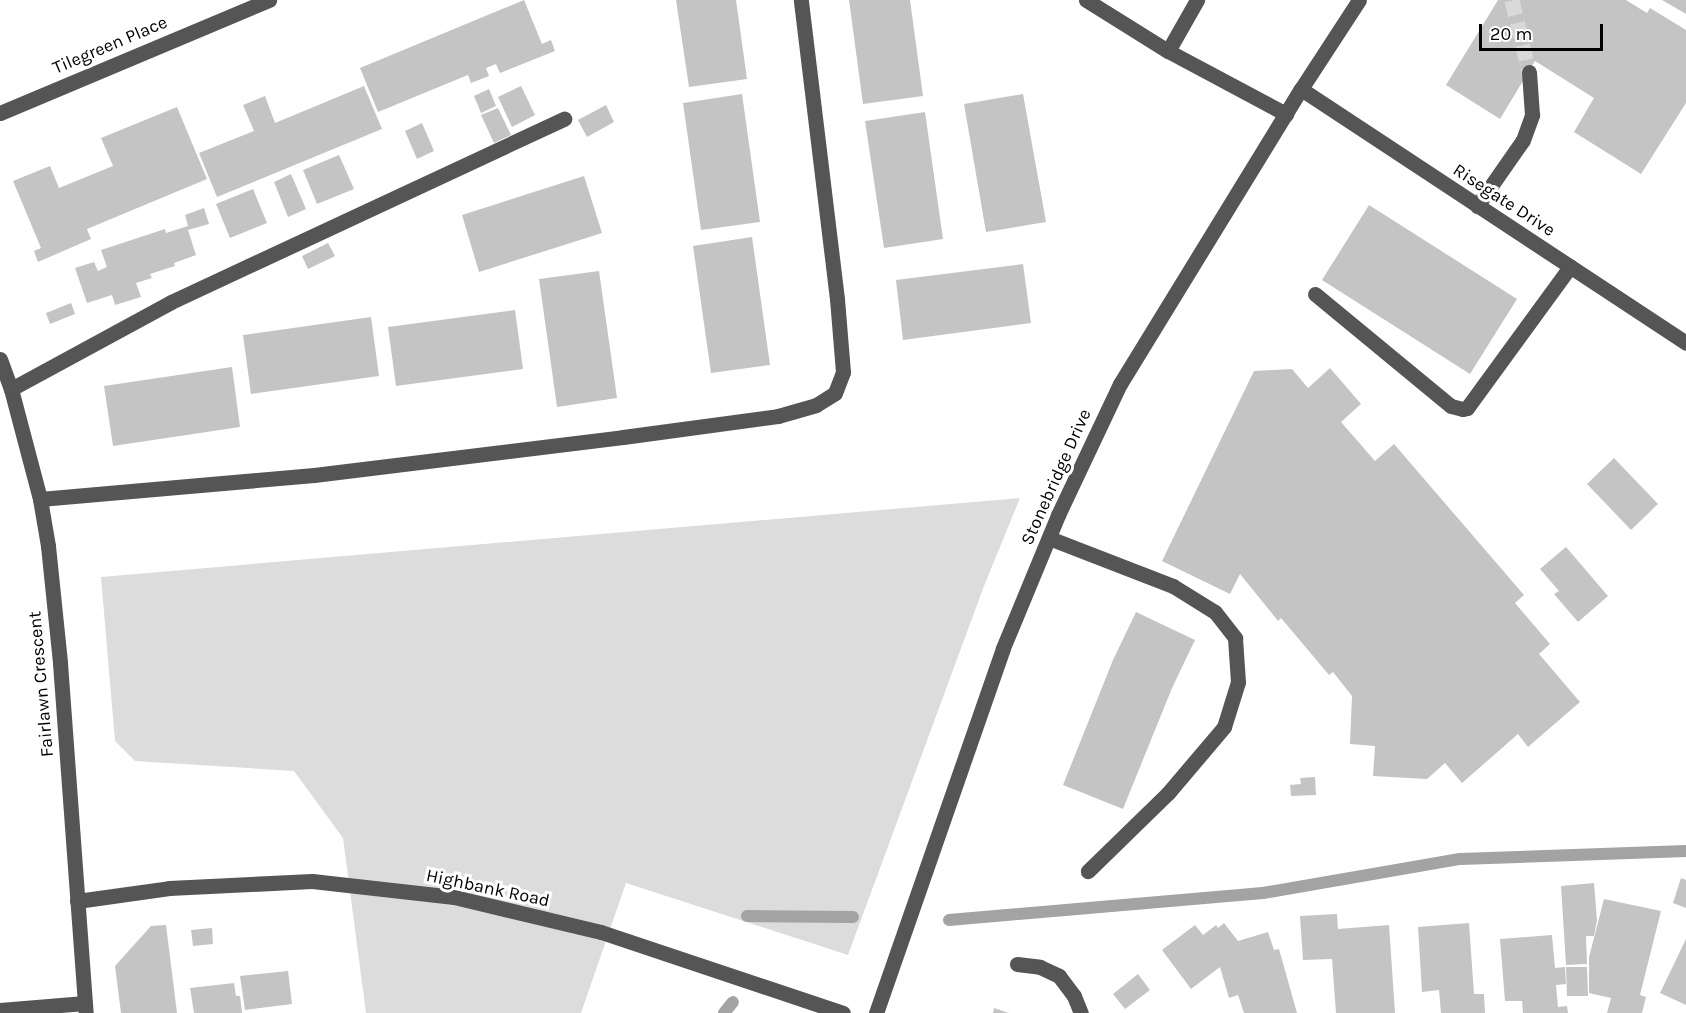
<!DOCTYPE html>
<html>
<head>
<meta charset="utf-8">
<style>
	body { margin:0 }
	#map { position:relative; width:1686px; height:1013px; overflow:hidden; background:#fff; font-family:Karla,sans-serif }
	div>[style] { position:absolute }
	.green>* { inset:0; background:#dcdcdc }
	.stream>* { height:12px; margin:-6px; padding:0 6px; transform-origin:6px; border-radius:6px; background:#a3a3a3 }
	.building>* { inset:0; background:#c4c4c4 }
	.minor-tunnel>* { height:15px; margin-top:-7.5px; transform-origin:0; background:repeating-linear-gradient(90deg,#d9d9d9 0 15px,transparent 0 23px) }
	.minor>* { height:15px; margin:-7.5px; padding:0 7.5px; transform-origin:7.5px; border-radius:7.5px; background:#555 }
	span { translate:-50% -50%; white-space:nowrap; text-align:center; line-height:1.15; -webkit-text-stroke:6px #fff; paint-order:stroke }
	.street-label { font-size:18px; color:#000 }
	.scale { position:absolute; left:1479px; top:24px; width:124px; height:27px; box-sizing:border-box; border:3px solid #000; border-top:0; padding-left:8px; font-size:18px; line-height:21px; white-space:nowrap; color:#000; -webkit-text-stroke:4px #fff; paint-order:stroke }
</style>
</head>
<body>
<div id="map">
	<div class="green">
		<i style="clip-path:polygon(1020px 498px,984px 586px,848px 955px,626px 883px,581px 1013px,366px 1013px,343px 838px,294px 771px,135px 761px,115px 741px,101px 577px)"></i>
	</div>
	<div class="stream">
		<i style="left:747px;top:916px;width:106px;rotate:0.5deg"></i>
		<i style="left:949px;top:920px;width:315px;rotate:-4.9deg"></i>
		<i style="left:1263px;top:893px;width:200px;rotate:-9.8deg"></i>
		<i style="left:1460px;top:859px;width:226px;rotate:-2deg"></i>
		<i style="left:724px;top:1013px;width:14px;rotate:-51deg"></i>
	</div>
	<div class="building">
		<i style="clip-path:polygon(524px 0,542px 44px,551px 40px,555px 51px,500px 73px,496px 64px,486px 68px,489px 76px,471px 83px,468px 75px,378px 112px,360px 68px)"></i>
		<i style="clip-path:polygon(676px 0,736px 0,747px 79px,689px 87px)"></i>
		<i style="clip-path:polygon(849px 0,910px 0,923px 96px,863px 104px)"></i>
		<i style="clip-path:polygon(1498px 0,1626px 0,1647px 13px,1650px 8px,1686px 30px,1686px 103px,1641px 174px,1574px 132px,1594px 98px,1535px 61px,1500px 119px,1446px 85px)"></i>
		<i style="clip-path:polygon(1662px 0,1686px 0,1686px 14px)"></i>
		<i style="clip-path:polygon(364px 86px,382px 129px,217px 197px,199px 153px,254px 131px,243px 105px,265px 96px,275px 123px)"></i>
		<i style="clip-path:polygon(521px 86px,535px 115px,512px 127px,498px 97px)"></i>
		<i style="clip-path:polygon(489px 89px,496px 106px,481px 113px,474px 96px)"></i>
		<i style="clip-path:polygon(742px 94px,760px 222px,701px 230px,683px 103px)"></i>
		<i style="clip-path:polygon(1023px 94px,1046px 222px,986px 232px,964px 104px)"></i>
		<i style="clip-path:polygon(606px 105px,614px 122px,587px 137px,578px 120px)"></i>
		<i style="clip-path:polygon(177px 107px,207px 179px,87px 229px,91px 239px,38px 262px,34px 251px,41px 248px,13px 181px,50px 166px,59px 188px,113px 166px,101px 138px)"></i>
		<i style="clip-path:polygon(498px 108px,511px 135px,494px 143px,481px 115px)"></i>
		<i style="clip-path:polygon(925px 112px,943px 239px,884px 248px,865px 121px)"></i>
		<i style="clip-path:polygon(422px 123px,434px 151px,417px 159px,405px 131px)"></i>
		<i style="clip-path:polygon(339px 155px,354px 189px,317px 204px,303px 170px)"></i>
		<i style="clip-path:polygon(291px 174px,306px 209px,288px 217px,274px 182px)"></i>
		<i style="clip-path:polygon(584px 176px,602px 233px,479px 272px,462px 215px)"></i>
		<i style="clip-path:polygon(253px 189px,267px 223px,230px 238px,216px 204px)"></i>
		<i style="clip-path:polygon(1369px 205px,1517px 299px,1470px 374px,1322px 280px)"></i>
		<i style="clip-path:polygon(204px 208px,209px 224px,188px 230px,196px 255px,174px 263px,175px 266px,150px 274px,152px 278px,136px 283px,141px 297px,115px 305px,112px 295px,87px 303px,75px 268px,94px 262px,98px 271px,107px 267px,101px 250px,165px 229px,166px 233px,188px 226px,185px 215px)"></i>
		<i style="clip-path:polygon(752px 237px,770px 365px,711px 373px,693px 246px)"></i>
		<i style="clip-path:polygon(328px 243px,335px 256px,308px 269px,302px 256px)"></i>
		<i style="clip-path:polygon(1023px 264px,1031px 323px,903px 340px,896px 280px)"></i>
		<i style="clip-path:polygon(599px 271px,617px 398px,557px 407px,539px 279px)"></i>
		<i style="clip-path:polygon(71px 303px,75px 314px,50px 324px,46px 313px)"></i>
		<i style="clip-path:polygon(515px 310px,523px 369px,396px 386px,388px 327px)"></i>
		<i style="clip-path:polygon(371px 317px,379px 376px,251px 394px,243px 335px)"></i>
		<i style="clip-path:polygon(232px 367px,240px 427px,113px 446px,104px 386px)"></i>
		<i style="clip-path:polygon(1330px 368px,1361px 404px,1341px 422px,1375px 461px,1394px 444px,1524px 595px,1515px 603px,1550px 644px,1539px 654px,1580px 702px,1528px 747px,1518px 734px,1462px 783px,1445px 763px,1427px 779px,1373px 776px,1375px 746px,1350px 744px,1352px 696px,1333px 672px,1329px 675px,1281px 618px,1278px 621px,1240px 574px,1230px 594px,1162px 561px,1254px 371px,1292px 369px,1308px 388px)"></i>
		<i style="clip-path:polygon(1614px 458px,1658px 504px,1631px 530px,1587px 484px)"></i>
		<i style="clip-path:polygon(1566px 547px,1608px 596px,1578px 622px,1554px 594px,1559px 591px,1540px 569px)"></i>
		<i style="clip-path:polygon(1136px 612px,1195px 640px,1172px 688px,1123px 809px,1063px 785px,1113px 660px)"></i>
		<i style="clip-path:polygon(1315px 777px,1316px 795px,1291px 796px,1290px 785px,1301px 784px,1300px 778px)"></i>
		<i style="clip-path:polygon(1681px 878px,1686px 880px,1686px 908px,1673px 903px)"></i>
		<i style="clip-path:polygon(1594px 883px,1597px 920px,1594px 936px,1586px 936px,1587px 964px,1566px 965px,1561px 886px)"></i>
		<i style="clip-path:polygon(1604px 899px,1661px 911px,1640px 995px,1646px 997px,1642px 1013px,1607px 1013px,1611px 998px,1589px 993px,1589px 957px)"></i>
		<i style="clip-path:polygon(1337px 914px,1338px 929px,1389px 925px,1395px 1013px,1336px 1013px,1332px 959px,1303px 960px,1300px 916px)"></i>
		<i style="clip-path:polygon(1224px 923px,1238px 941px,1268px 932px,1274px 950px,1279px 949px,1297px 1013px,1244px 1013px,1238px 995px,1229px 998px,1220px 967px,1191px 989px,1162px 950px,1195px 925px,1203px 935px,1216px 925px,1218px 928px)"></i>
		<i style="clip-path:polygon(1469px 923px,1474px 994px,1484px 994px,1485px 1013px,1441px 1013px,1439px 990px,1422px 992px,1418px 927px)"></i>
		<i style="clip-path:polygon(166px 925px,177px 1013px,121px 1013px,115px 966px,151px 926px)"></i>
		<i style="clip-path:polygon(212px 928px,213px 944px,193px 946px,191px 930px)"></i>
		<i style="clip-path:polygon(1552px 935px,1555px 968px,1565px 967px,1566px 984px,1556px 985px,1558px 1007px,1567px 1006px,1568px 1013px,1523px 1013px,1522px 1001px,1505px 1001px,1500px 939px)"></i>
		<i style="clip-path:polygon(1686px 939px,1686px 1005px,1660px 993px)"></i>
		<i style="clip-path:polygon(1566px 967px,1587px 967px,1588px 996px,1567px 996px)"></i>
		<i style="clip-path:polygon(288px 971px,292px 1004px,245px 1010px,240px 976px)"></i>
		<i style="clip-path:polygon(1138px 974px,1150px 990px,1125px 1009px,1113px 994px)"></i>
		<i style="clip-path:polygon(234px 983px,236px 996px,240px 996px,242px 1013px,194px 1013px,190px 988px)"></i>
		<i style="clip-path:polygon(994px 1008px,1009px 1013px,993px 1013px)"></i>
	</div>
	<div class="minor-tunnel">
		<i style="left:1512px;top:0;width:74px;rotate:76.7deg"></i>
	</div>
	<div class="minor">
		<i style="left:1086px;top:0;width:97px;rotate:31.9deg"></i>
		<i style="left:1168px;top:51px;width:134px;rotate:28.1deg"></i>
		<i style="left:1168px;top:51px;width:59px;rotate:-60.4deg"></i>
		<i style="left:1301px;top:89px;width:461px;rotate:33.4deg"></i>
		<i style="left:0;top:113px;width:292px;rotate:-22.8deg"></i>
		<i style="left:1477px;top:206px;width:80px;rotate:-55.1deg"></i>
		<i style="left:1523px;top:140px;width:27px;rotate:-70deg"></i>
		<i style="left:1532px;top:115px;width:43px;rotate:-94deg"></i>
		<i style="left:1315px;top:294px;width:176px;rotate:39.5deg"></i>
		<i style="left:1451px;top:406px;width:12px;rotate:14deg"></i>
		<i style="left:1463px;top:409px;width:4px;rotate:-14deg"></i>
		<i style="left:1467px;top:408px;width:175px;rotate:-53.9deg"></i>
		<i style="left:0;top:359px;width:32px;rotate:70deg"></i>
		<i style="left:11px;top:389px;width:114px;rotate:75.2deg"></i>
		<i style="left:40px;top:499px;width:48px;rotate:80.3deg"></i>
		<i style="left:48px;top:546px;width:118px;rotate:84.1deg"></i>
		<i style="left:60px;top:663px;width:351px;rotate:85.8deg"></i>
		<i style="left:11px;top:389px;width:182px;rotate:-28.5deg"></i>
		<i style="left:171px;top:302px;width:434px;rotate:-25deg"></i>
		<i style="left:40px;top:499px;width:275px;rotate:-5deg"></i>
		<i style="left:314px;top:475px;width:311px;rotate:-7deg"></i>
		<i style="left:623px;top:437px;width:156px;rotate:-7.7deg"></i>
		<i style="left:778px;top:416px;width:40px;rotate:-16deg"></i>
		<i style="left:816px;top:405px;width:22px;rotate:-32deg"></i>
		<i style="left:835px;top:393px;width:22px;rotate:-69deg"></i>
		<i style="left:843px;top:372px;width:73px;rotate:-94.7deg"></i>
		<i style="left:837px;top:299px;width:301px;rotate:-96.9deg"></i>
		<i style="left:1049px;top:538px;width:133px;rotate:21.2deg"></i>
		<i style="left:1173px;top:586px;width:49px;rotate:31.8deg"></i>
		<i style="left:1215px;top:612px;width:33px;rotate:52deg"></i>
		<i style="left:1235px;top:638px;width:44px;rotate:86.1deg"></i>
		<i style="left:1238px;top:682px;width:47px;rotate:107.3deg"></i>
		<i style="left:1224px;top:727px;width:87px;rotate:130.3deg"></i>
		<i style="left:1168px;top:793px;width:112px;rotate:135.7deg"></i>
		<i style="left:77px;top:901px;width:93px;rotate:-8deg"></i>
		<i style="left:169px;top:888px;width:143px;rotate:-2.8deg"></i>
		<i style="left:312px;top:881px;width:143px;rotate:6.4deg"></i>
		<i style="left:454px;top:897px;width:151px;rotate:13.4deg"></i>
		<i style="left:601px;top:932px;width:255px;rotate:18.5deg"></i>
		<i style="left:1017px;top:964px;width:23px;rotate:7deg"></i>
		<i style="left:1040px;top:967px;width:21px;rotate:25deg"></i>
		<i style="left:1059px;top:976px;width:25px;rotate:53deg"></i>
		<i style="left:1074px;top:996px;width:18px;rotate:68deg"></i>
		<i style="left:0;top:1010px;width:85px;rotate:-4.7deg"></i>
		<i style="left:876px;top:1013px;width:386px;rotate:-70.8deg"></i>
		<i style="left:1003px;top:648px;width:144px;rotate:-67.5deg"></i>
		<i style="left:1058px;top:515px;width:145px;rotate:-64.7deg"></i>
		<i style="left:1120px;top:384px;width:346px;rotate:-58.5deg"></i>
		<i style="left:1301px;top:89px;width:106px;rotate:-56.9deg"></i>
	</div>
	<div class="street-label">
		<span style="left:110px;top:45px;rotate:-23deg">Tilegreen Place</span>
		<span style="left:1504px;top:200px;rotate:33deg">Risegate Drive</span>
		<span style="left:1056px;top:477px;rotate:-66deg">Stonebridge Drive</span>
		<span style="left:41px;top:684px;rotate:-95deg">Fairlawn Crescent</span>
		<span style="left:488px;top:888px;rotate:12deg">Highbank Road</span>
	</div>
	<div class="scale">20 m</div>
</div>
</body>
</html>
